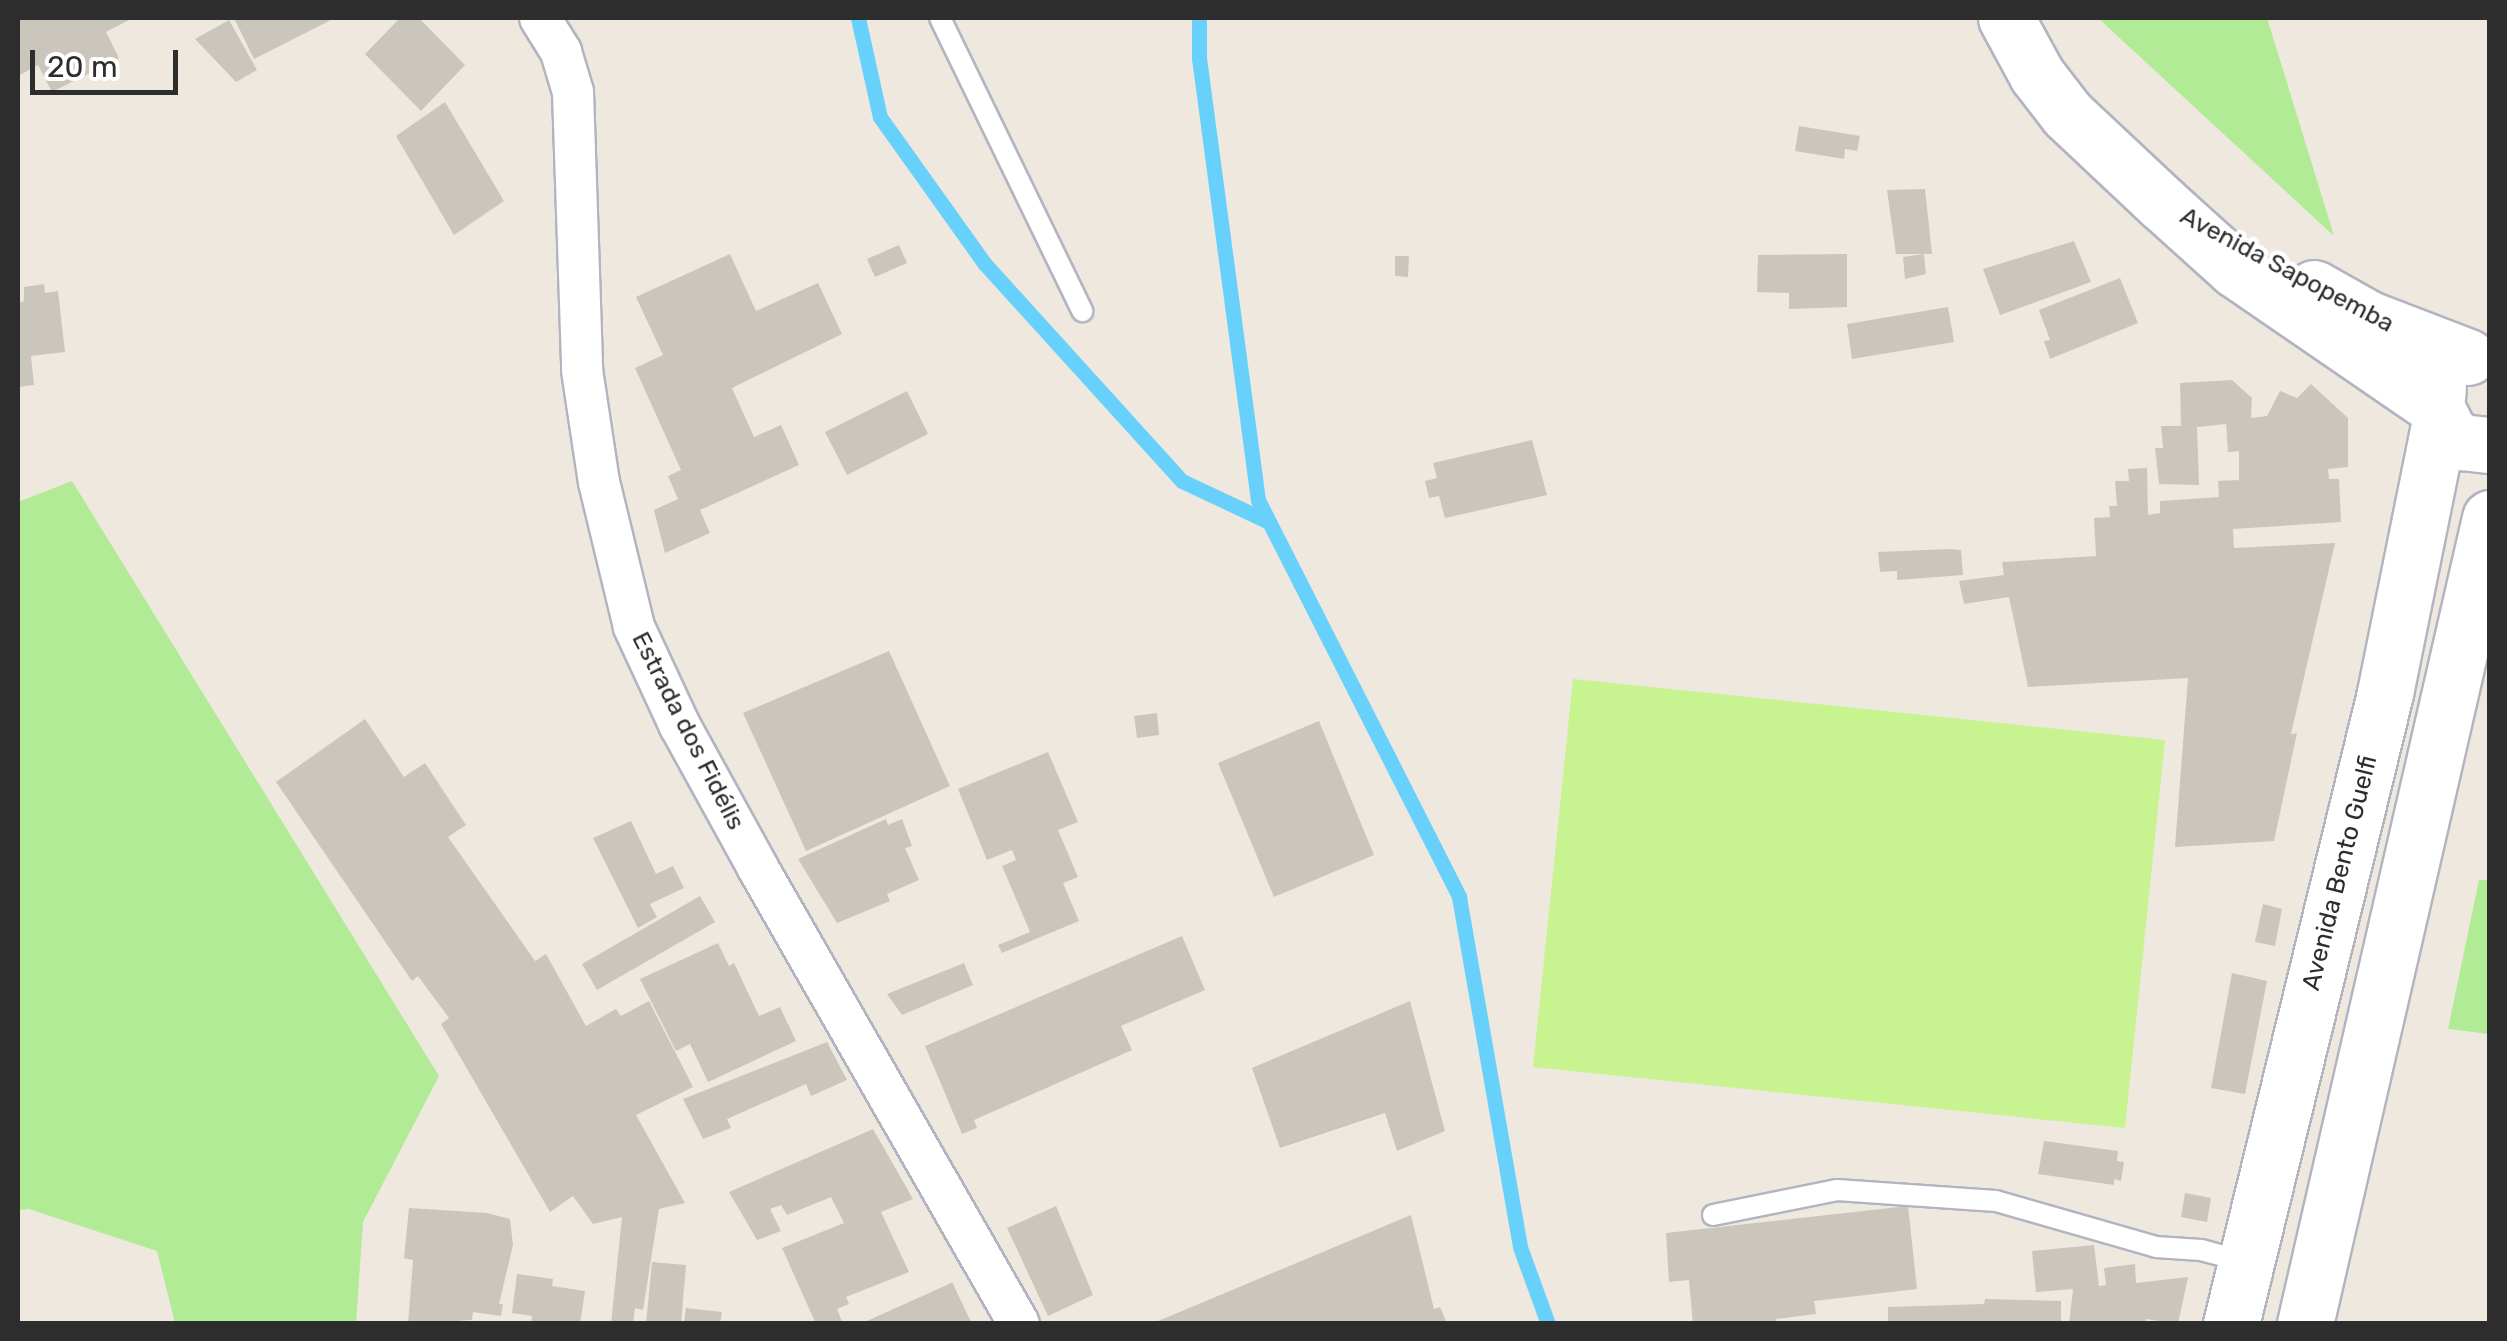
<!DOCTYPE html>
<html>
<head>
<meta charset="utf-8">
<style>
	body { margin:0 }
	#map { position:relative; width:2507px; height:1341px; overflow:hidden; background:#efe8de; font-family:Rubik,sans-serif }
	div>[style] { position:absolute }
	.green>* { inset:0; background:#b1eb95 }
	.pitch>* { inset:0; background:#c7f390 }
	.stream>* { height:15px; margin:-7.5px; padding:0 7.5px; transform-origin:7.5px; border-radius:7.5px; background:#67d0fb }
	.building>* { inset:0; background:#cbc6bc }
	.roads { filter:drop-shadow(2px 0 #b2b4c1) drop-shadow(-2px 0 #b2b4c1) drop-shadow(0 2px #b2b4c1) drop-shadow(0 -2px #b2b4c1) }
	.lane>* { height:20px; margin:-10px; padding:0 10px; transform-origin:10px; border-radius:10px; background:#fff }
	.street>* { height:40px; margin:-20px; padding:0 20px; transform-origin:20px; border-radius:20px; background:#fff }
	.secondary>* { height:55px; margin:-27.5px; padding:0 27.5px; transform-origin:27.5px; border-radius:27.5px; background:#fff }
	span { translate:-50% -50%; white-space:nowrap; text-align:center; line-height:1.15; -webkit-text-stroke:9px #fff; paint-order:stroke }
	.street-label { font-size:25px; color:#2d2d2d }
	.frame { position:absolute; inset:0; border:20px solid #2d2d2d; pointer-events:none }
	.scale { position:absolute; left:30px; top:50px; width:148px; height:45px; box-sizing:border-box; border:5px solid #2d2d2d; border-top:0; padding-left:12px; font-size:30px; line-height:35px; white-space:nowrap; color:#2d2d2d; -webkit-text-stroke:8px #fff; paint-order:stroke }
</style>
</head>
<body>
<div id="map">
	<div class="green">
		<i style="clip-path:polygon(2098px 18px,2267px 18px,2334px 236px)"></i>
		<i style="clip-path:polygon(72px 481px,439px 1076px,363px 1222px,356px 1323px,175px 1323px,157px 1251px,29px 1209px,18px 1210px,18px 502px)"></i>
		<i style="clip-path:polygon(2479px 880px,2489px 880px,2489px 1034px,2448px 1029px)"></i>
	</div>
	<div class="pitch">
		<i style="clip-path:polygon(1573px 679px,2165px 740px,2125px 1128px,1533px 1067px)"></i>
	</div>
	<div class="stream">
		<i style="left:858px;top:18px;width:101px;rotate:77.5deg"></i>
		<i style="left:880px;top:117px;width:181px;rotate:54.5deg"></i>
		<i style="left:985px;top:264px;width:293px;rotate:47.8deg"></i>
		<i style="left:1182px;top:481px;width:96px;rotate:25.2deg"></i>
		<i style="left:1199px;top:18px;width:40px;rotate:90deg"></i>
		<i style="left:1199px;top:58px;width:446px;rotate:82.4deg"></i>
		<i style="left:1258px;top:500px;width:445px;rotate:63.1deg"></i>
		<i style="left:1459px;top:897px;width:355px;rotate:80.1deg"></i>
		<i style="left:1520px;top:1247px;width:82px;rotate:70deg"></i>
	</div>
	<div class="building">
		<i style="clip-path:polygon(18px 18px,133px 18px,106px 32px,119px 58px,52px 92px,38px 65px,18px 76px)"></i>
		<i style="clip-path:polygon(234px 18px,335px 18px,254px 59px)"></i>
		<i style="clip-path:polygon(400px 18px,419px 18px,465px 65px,421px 111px,365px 54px)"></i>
		<i style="clip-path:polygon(229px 20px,257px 70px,236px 82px,195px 39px)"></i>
		<i style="clip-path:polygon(445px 102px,504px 201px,454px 235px,396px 136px)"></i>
		<i style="clip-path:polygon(1799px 126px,1860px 136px,1857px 151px,1845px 149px,1844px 159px,1795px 151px)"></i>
		<i style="clip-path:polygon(1925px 189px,1932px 254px,1924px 254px,1926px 274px,1905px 279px,1903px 257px,1924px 254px,1896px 254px,1887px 190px)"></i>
		<i style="clip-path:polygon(2074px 241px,2091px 282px,2000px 315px,1983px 269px)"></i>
		<i style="clip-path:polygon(899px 245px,907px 263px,875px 277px,867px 259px)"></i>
		<i style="clip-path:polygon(730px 254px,756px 311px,818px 283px,842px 334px,732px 388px,754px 437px,781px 425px,799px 465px,700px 510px,710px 533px,665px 553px,654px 510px,678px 499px,668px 476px,681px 470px,635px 368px,663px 355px,636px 297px)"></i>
		<i style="clip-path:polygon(1847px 254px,1847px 307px,1789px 309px,1789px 293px,1757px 292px,1758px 255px)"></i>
		<i style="clip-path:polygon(1395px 256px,1409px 256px,1408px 277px,1395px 276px)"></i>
		<i style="clip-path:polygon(2120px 278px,2138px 323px,2050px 359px,2044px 341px,2050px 340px,2039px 310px)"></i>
		<i style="clip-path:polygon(44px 284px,45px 293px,58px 291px,65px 352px,31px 356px,34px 385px,18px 387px,18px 303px,24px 301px,24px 287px)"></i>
		<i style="clip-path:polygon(1948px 307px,1954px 342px,1852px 359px,1847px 324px)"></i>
		<i style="clip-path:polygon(2232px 380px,2252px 398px,2251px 418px,2267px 416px,2280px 391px,2297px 398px,2311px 384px,2348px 418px,2348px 467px,2328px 469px,2329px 479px,2339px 479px,2341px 522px,2233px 529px,2234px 548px,2335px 543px,2291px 734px,2297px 733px,2274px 841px,2175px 847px,2188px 678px,2028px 687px,2009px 597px,1964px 604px,1959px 581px,2004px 575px,2002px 562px,2096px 556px,2094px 518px,2110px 517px,2109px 506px,2117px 506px,2115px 481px,2129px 481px,2128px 469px,2147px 468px,2148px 515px,2160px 513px,2160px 501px,2219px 497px,2218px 481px,2239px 480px,2239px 451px,2228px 452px,2226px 424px,2197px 427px,2199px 485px,2159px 484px,2155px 448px,2163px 448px,2161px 426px,2181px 426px,2180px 383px)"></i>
		<i style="clip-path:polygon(907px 391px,928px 434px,847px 475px,825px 432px)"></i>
		<i style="clip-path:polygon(1532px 440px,1547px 495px,1445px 518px,1439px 496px,1429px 498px,1425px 481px,1437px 478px,1433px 463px)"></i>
		<i style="clip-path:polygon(1950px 549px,1961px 550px,1963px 575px,1897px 580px,1897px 571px,1880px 572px,1878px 552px)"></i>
		<i style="clip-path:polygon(889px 651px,950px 786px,806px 851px,743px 713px)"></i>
		<i style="clip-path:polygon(1157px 713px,1159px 735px,1137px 738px,1134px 716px)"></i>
		<i style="clip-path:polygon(365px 719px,404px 777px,425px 763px,466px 825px,448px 837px,535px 961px,546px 954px,586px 1026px,616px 1009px,621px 1016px,649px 1001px,693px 1087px,636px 1115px,685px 1203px,659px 1209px,643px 1310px,635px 1308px,633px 1324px,611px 1324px,622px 1217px,593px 1224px,573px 1196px,550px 1212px,441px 1024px,449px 1018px,418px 976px,412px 981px,276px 782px)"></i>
		<i style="clip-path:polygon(1319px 721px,1374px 855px,1274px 897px,1218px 763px)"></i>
		<i style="clip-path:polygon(1048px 752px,1078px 822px,1058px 830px,1078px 877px,1063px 883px,1079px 921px,1002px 953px,998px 945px,1030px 932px,1002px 866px,1016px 860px,1012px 850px,987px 860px,958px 789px)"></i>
		<i style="clip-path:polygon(886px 819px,888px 825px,902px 819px,912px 846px,905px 848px,919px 880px,887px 894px,890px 901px,837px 923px,798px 859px)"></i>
		<i style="clip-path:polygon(631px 821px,656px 874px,673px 866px,684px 888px,650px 904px,657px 917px,638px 928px,593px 838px)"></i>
		<i style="clip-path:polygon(700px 896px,715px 922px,597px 990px,582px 964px)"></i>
		<i style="clip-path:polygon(2263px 904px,2282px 909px,2275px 946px,2255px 942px)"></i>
		<i style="clip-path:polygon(1182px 936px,1205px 990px,1121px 1026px,1132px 1050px,974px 1120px,977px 1128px,962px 1134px,925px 1046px)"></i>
		<i style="clip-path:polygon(718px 943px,729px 966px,734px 963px,759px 1016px,780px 1007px,796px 1041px,708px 1082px,690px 1044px,676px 1051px,640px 979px)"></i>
		<i style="clip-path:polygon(964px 963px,973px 985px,902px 1015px,887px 994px)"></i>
		<i style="clip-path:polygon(2232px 973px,2267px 981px,2245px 1094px,2211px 1088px)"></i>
		<i style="clip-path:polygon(1410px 1001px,1445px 1131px,1397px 1151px,1385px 1113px,1280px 1148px,1252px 1068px)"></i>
		<i style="clip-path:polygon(827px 1042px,847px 1080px,811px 1096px,806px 1084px,727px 1119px,731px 1128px,703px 1139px,683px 1099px)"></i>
		<i style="clip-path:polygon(873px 1129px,913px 1199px,881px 1212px,909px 1272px,846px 1297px,849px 1304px,837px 1309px,843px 1324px,816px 1324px,782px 1248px,844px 1223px,831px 1197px,787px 1215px,781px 1205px,770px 1209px,781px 1231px,757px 1240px,729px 1192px)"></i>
		<i style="clip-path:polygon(2044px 1141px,2118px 1151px,2117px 1161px,2124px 1162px,2121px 1181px,2114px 1179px,2114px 1185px,2038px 1174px)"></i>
		<i style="clip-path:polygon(2185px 1193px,2211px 1198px,2207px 1222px,2181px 1217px)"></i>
		<i style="clip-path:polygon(1056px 1206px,1093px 1295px,1048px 1316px,1007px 1228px)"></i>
		<i style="clip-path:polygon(1908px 1206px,1917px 1289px,1814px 1301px,1816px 1314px,1776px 1319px,1777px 1324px,1693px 1324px,1689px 1280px,1669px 1282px,1666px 1233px)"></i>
		<i style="clip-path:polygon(409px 1208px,487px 1213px,510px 1219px,513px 1245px,499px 1304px,503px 1304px,501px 1316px,473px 1312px,472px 1320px,408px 1324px,413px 1260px,404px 1258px)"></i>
		<i style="clip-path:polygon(1411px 1215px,1434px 1309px,1440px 1307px,1446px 1321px,1441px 1324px,1151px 1324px)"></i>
		<i style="clip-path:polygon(2094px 1245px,2099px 1286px,2106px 1285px,2104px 1268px,2135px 1264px,2136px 1283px,2188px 1277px,2178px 1324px,2146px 1319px,2145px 1324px,2069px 1324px,2073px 1289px,2036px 1292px,2032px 1251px)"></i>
		<i style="clip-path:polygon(652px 1262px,686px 1265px,681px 1324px,646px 1324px)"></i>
		<i style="clip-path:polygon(517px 1274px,553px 1279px,552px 1286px,585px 1291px,580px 1324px,531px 1324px,532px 1316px,512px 1313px)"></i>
		<i style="clip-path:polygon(952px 1282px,972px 1324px,860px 1324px,947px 1285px)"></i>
		<i style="clip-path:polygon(1985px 1299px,2061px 1301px,2061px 1324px,1888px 1324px,1888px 1307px,1984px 1304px)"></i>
		<i style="clip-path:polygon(686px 1308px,722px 1312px,720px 1324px,684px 1324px)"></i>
	</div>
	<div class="roads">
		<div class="lane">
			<i style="left:940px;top:18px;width:326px;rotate:64.1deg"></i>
			<i style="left:1713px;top:1215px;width:126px;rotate:-11.4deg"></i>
			<i style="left:1837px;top:1190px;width:159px;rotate:4deg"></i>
			<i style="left:1996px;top:1201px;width:166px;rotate:16deg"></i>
			<i style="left:2156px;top:1247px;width:45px;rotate:3.8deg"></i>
			<i style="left:2201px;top:1250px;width:42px;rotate:15deg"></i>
		</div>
		<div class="street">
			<i style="left:540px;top:18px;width:40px;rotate:58deg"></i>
			<i style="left:561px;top:52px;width:42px;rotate:73.3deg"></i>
			<i style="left:573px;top:92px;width:278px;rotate:88.1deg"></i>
			<i style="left:582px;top:370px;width:113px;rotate:81.4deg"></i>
			<i style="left:599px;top:482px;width:149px;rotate:76.4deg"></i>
			<i style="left:634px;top:627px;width:109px;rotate:65.1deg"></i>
			<i style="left:680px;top:726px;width:162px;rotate:61.2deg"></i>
			<i style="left:758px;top:868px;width:525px;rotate:60.21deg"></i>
		</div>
		<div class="secondary">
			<i style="left:2006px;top:18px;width:65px;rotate:61.5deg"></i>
			<i style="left:2037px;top:75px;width:49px;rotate:52.4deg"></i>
			<i style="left:2067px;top:114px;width:132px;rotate:43.2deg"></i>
			<i style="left:2163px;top:204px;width:97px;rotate:42.1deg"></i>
			<i style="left:2235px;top:269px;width:244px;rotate:34.5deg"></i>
			<i style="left:2314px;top:288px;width:63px;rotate:29.4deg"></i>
			<i style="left:2369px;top:319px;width:106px;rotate:21deg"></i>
			<i style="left:2438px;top:388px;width:19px;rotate:96deg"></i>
			<i style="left:2436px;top:407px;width:28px;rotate:63deg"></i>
			<i style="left:2449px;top:432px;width:16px;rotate:40deg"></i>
			<i style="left:2461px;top:442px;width:29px;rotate:6deg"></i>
			<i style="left:2231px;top:1324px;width:650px;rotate:-76.28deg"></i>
			<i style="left:2385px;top:693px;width:278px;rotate:-78.6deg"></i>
			<i style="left:2305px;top:1324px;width:827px;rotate:-77.07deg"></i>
		</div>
	</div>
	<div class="street-label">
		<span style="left:2287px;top:270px;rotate:28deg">Avenida Sapopemba</span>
		<span style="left:688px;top:731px;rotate:63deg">Estrada dos Fidélis</span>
		<span style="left:2340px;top:873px;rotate:-76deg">Avenida Bento Guelfi</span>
	</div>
	<div class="frame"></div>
	<div class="scale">20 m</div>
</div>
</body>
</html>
